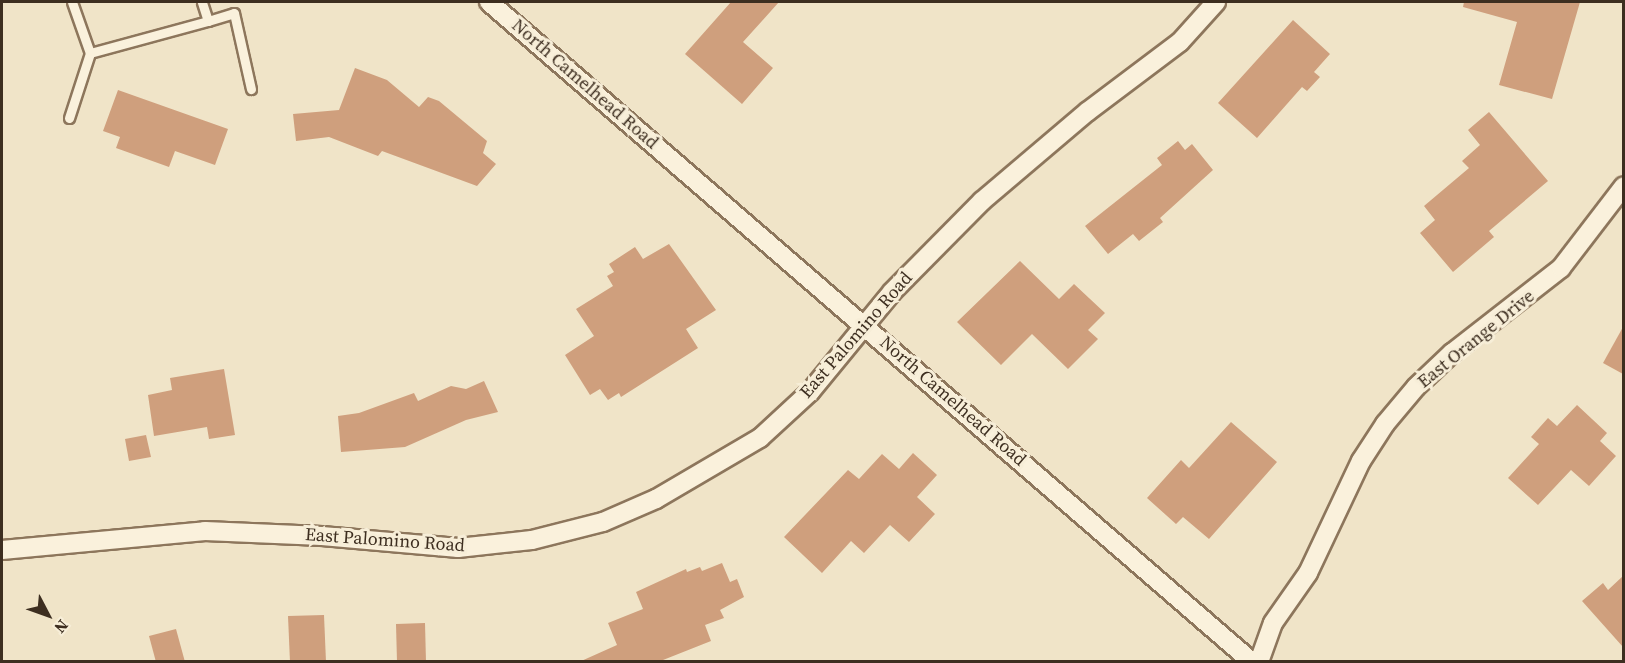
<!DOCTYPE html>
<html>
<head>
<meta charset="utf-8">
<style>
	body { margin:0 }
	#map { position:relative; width:1625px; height:663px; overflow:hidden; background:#f0e4c8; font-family:"Source Serif 4",serif }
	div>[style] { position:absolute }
	.building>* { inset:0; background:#cf9f7d }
	.roads { filter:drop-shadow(2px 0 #8d765c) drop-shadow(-2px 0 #8d765c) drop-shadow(0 2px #8d765c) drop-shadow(0 -2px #8d765c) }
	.lane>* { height:9px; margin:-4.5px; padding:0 4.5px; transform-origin:4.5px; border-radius:4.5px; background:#faf1dc }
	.street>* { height:18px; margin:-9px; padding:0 9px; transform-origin:9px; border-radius:9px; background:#faf1dc }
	span { translate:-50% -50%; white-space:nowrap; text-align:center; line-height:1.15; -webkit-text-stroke:6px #f7eed8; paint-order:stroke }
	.street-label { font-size:18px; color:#3d2e20 }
	.frame { position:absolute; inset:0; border:3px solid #3d2e20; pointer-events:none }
	.north { position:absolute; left:18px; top:585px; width:60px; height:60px; -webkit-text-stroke:4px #f7eed8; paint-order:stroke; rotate:131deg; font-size:16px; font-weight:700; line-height:24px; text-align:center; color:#3d2e20 }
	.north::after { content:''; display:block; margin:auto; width:21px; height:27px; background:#3d2e20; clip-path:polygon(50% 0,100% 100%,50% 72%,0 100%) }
</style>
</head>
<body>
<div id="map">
	<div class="building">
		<i style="clip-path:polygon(731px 2px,779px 2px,743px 42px,773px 68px,742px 104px,685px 54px)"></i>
		<i style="clip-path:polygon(1464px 2px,1580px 2px,1552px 99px,1499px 85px,1517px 22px,1463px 7px)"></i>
		<i style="clip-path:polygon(1293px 20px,1330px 54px,1314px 72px,1320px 77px,1307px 91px,1302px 87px,1257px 138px,1218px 103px)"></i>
		<i style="clip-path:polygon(355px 68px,387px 80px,419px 107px,428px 97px,439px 101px,487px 141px,483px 153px,496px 164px,477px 186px,382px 151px,378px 156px,329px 137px,296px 141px,293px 114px,339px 110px)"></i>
		<i style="clip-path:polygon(118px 90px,228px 129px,215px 165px,175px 151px,169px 167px,116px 148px,120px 137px,103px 131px)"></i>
		<i style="clip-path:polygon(1489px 112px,1548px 181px,1489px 231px,1494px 237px,1453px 272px,1420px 233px,1435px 220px,1424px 206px,1469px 168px,1462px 161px,1480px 145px,1468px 130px)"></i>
		<i style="clip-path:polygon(1178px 141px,1185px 150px,1192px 144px,1213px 170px,1160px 218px,1163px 222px,1139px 241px,1133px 234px,1108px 254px,1085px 226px,1162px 165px,1157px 158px)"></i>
		<i style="clip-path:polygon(669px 244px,716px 310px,686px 329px,698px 348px,621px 397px,619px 393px,608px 400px,600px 389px,590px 395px,565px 355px,594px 336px,576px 309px,613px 286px,607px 276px,614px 272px,609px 264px,635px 247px,643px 259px)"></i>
		<i style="clip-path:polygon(1020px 261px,1059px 299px,1074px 284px,1105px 313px,1088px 330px,1098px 339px,1068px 369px,1032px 334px,1001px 365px,957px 322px)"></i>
		<i style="clip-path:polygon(1623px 327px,1623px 374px,1603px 363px)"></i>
		<i style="clip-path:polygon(224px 369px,235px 435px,209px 439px,207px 427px,154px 436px,148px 395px,172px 390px,170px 378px)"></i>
		<i style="clip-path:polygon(484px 381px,498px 412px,466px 420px,405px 447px,341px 452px,338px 416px,359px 413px,414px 393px,418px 401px,451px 386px,466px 389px)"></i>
		<i style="clip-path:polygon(1577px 405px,1607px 433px,1600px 441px,1616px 456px,1589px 486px,1571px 470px,1538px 505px,1508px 478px,1539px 444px,1531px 437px,1548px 418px,1557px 426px)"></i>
		<i style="clip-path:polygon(1231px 422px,1277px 462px,1209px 539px,1183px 517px,1176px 524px,1147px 498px,1181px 460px,1189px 468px)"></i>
		<i style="clip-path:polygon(146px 435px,151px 457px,129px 461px,125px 439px)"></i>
		<i style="clip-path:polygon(913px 453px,937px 475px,917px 497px,935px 514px,909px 542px,890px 525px,864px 553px,851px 541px,822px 573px,784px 537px,848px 470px,859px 479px,882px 454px,899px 469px)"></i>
		<i style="clip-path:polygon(722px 563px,730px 582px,737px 579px,744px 597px,720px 610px,724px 618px,705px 625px,711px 641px,658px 662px,579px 662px,617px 645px,608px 623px,643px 609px,636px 592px,686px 569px,687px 572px,700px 567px,702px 571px)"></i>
		<i style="clip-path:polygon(1623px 576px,1623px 647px,1582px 601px,1603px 583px,1608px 590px)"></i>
		<i style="clip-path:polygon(324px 615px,326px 662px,290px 662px,288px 616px)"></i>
		<i style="clip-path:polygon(425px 623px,426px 662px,397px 662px,396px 624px)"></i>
		<i style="clip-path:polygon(176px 629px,185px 662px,156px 662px,149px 636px)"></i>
	</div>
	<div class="roads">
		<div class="lane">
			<i style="left:72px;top:2px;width:54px;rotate:70.6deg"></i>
			<i style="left:90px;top:53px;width:122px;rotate:-15.2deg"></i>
			<i style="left:208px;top:21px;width:20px;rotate:-108deg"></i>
			<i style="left:208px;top:21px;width:27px;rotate:-17deg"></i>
			<i style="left:234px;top:13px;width:78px;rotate:77.4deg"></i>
			<i style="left:69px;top:118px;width:68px;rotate:-72.1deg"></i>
		</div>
		<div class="street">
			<i style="left:489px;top:2px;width:1009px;rotate:40.86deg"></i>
			<i style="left:2px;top:550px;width:204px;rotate:-5.3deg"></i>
			<i style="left:205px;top:531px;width:117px;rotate:2.4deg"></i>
			<i style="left:322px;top:536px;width:137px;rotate:5deg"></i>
			<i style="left:458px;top:548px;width:74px;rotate:-6.2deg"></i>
			<i style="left:532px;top:540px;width:73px;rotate:-14.2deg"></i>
			<i style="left:603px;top:522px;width:58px;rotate:-23.5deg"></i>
			<i style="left:656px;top:499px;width:121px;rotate:-30.4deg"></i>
			<i style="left:760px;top:438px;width:68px;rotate:-42.6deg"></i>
			<i style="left:810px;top:392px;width:129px;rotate:-50.6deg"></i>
			<i style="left:892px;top:292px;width:128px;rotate:-45.3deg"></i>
			<i style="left:982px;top:201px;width:138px;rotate:-40.3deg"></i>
			<i style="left:1087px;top:112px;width:116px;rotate:-37deg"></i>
			<i style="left:1180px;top:42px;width:54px;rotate:-48deg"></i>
			<i style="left:1259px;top:662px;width:41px;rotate:-70.3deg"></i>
			<i style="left:1273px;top:623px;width:61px;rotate:-55deg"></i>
			<i style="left:1308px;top:573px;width:124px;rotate:-64.7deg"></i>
			<i style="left:1361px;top:461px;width:44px;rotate:-57deg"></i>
			<i style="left:1385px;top:424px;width:48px;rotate:-50deg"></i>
			<i style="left:1416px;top:387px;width:50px;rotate:-43.4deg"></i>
			<i style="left:1452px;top:353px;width:138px;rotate:-37.9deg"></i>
			<i style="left:1561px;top:268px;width:103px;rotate:-52.5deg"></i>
		</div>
	</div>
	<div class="street-label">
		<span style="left:585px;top:84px;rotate:41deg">North Camelhead Road</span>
		<span style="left:856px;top:335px;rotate:-49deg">East Palomino Road</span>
		<span style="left:1476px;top:339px;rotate:-39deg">East Orange Drive</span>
		<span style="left:953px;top:401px;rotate:41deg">North Camelhead Road</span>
		<span style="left:385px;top:540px;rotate:4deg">East Palomino Road</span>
	</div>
	<div class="frame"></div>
	<div class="north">N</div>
</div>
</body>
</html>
